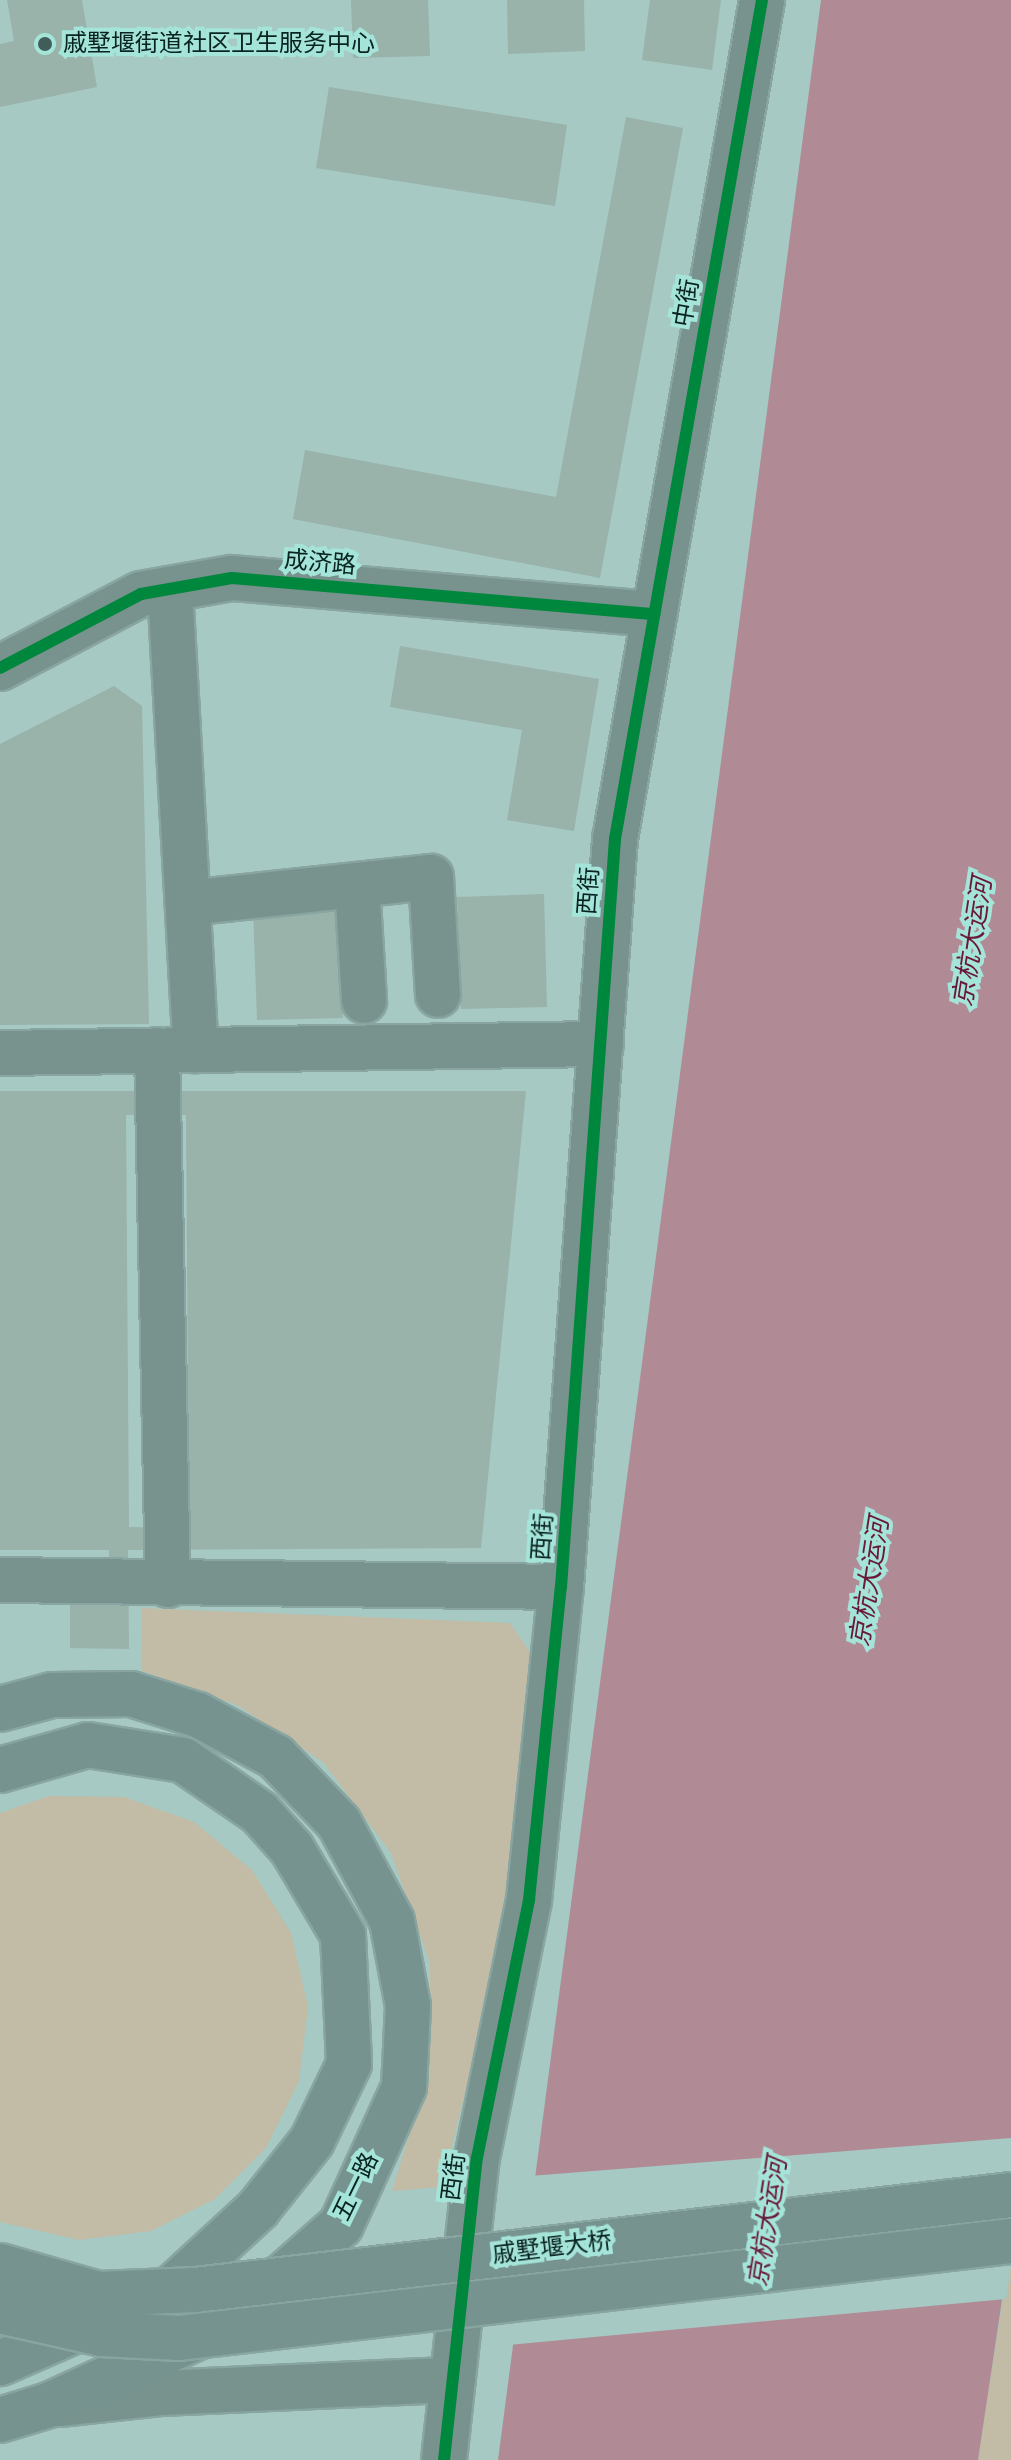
<!DOCTYPE html>
<html>
<head>
<meta charset="utf-8">
<style>
	body { margin:0 }
	#map { position:relative; width:1011px; height:2460px; overflow:hidden; background:#a6c9c3; font-family:"Work Sans","Noto Sans SC",sans-serif }
	div>[style] { position:absolute }
	.green>* { inset:0; background:#c2bba5 }
	.water>* { inset:0; background:#b08b96 }
	.pier>* { inset:0; background:#a6c9c3 }
	.building>* { inset:0; background:#99b2aa }
	.roads { filter:drop-shadow(2px 0 #89a5a1) drop-shadow(-2px 0 #89a5a1) drop-shadow(0 2px #89a5a1) drop-shadow(0 -2px #89a5a1) }
	.minor>* { height:44px; margin:-22px; padding:0 22px; transform-origin:22px; border-radius:22px; background:#78928d }
	.major>* { height:44px; margin:-22px; padding:0 22px; transform-origin:22px; border-radius:22px; background:#76938f }
	.bridges { filter:drop-shadow(2px 0 #89a5a1) drop-shadow(-2px 0 #89a5a1) drop-shadow(0 2px #89a5a1) drop-shadow(0 -2px #89a5a1) }
	.major-bridge>* { height:44px; margin:-22px; padding:0 22px; transform-origin:22px; border-radius:22px; background:#76938f }
	.cycleway>* { height:12px; margin:-6px; padding:0 6px; transform-origin:6px; border-radius:6px; background:#00873e }
	.dots>* { width:22px; height:22px; translate:-50% -50%; box-sizing:border-box; border:4px solid #a5e4d9; border-radius:50% }
	span { translate:-50% -50%; white-space:nowrap; text-align:center; line-height:1.15; -webkit-text-stroke:8px #a5e4d9; paint-order:stroke }
	.poi-label { font-size:24px; color:#092320 }
	.left { translate:0 -50%; text-align:left }
	.street-label { font-size:24px; color:#092320 }
	.water-label { font-size:26px; color:#6a1837; font-style:italic }
</style>
</head>
<body>
<div id="map">
	<div class="green">
		<i style="clip-path:polygon(141px 1608px,510px 1623px,530px 1652px,509px 1911px,442px 2187px,392px 2191px,430px 2069px,430px 1963px,391px 1853px,323px 1762px,237px 1705px,142px 1671px)"></i>
		<i style="clip-path:polygon(49px 1796px,124px 1797px,194px 1822px,252px 1870px,291px 1933px,308px 2007px,299px 2081px,266px 2148px,215px 2199px,151px 2231px,79px 2240px,0 2222px,0 1813px)"></i>
		<i style="clip-path:polygon(1011px 2249px,1011px 2460px,978px 2460px,981px 2437px)"></i>
	</div>
	<div class="water">
		<i style="clip-path:polygon(821px 0,1011px 0,1011px 2240px,978px 2460px,498px 2460px)"></i>
	</div>
	<div class="pier">
		<i style="clip-path:polygon(1011px 2138px,1011px 2266px,1006px 2299px,508px 2345px,530px 2176px)"></i>
	</div>
	<div class="building">
		<i style="clip-path:polygon(7px 0,82px 0,97px 87px,0 107px,0 44px,14px 41px)"></i>
		<i style="clip-path:polygon(351px 0,428px 0,430px 56px,353px 58px)"></i>
		<i style="clip-path:polygon(507px 0,584px 0,585px 51px,508px 54px)"></i>
		<i style="clip-path:polygon(650px 0,721px 0,712px 70px,642px 60px)"></i>
		<i style="clip-path:polygon(329px 87px,567px 125px,555px 206px,316px 168px)"></i>
		<i style="clip-path:polygon(626px 117px,683px 128px,600px 578px,293px 519px,305px 450px,556px 497px)"></i>
		<i style="clip-path:polygon(400px 646px,599px 679px,574px 831px,507px 820px,522px 730px,390px 707px)"></i>
		<i style="clip-path:polygon(114px 686px,142px 706px,149px 1024px,0 1025px,0 744px)"></i>
		<i style="clip-path:polygon(544px 894px,547px 1007px,461px 1009px,457px 897px)"></i>
		<i style="clip-path:polygon(339px 906px,343px 1018px,257px 1020px,253px 908px)"></i>
		<i style="clip-path:polygon(evenodd,0 1091px,526px 1091px,481px 1548px,128px 1550px,129px 1649px,70px 1648px,70px 1605px,110px 1605px,109px 1550px,0 1550px,0 1091px,126px 1115px,186px 1115px,189px 1528px,129px 1527px,126px 1115px)"></i>
	</div>
	<div class="roads">
		<div class="minor">
			<i style="left:170px;top:589px;width:462px;rotate:86.8deg"></i>
			<i style="left:0;top:668px;width:159px;rotate:-27.7deg"></i>
			<i style="left:141px;top:594px;width:92px;rotate:-10deg"></i>
			<i style="left:232px;top:578px;width:424px;rotate:4.9deg"></i>
			<i style="left:357px;top:885px;width:116px;rotate:86.5deg"></i>
			<i style="left:188px;top:903px;width:244px;rotate:-6.1deg"></i>
			<i style="left:431px;top:877px;width:118px;rotate:86.6deg"></i>
			<i style="left:157px;top:1050px;width:535px;rotate:88.82deg"></i>
			<i style="left:0;top:1053px;width:601px;rotate:-0.86deg"></i>
			<i style="left:0;top:1580px;width:561px;rotate:0.71deg"></i>
			<i style="left:59px;top:2404px;width:104px;rotate:-6.1deg"></i>
			<i style="left:162px;top:2393px;width:291px;rotate:-2.6deg"></i>
			<i style="left:444px;top:2460px;width:304px;rotate:-83.8deg"></i>
			<i style="left:477px;top:2158px;width:263px;rotate:-78.6deg"></i>
			<i style="left:529px;top:1900px;width:315px;rotate:-84.2deg"></i>
			<i style="left:561px;top:1587px;width:750px;rotate:-85.87deg"></i>
			<i style="left:615px;top:839px;width:852px;rotate:-80.06deg"></i>
		</div>
		<div class="major">
			<i style="left:0;top:1709px;width:54px;rotate:-15.1deg"></i>
			<i style="left:52px;top:1695px;width:79px;rotate:-0.7deg"></i>
			<i style="left:131px;top:1694px;width:70px;rotate:17.4deg"></i>
			<i style="left:198px;top:1715px;width:89px;rotate:28.3deg"></i>
			<i style="left:276px;top:1757px;width:91px;rotate:46.3deg"></i>
			<i style="left:339px;top:1823px;width:111px;rotate:61.6deg"></i>
			<i style="left:392px;top:1921px;width:86px;rotate:79.3deg"></i>
			<i style="left:408px;top:2006px;width:81px;rotate:92.8deg"></i>
			<i style="left:404px;top:2087px;width:152px;rotate:114.5deg"></i>
			<i style="left:341px;top:2225px;width:103px;rotate:138.6deg"></i>
			<i style="left:0;top:1770px;width:91px;rotate:-15.9deg"></i>
			<i style="left:88px;top:1745px;width:96px;rotate:9deg"></i>
			<i style="left:183px;top:1760px;width:93px;rotate:34.5deg"></i>
			<i style="left:260px;top:1813px;width:48px;rotate:48.4deg"></i>
			<i style="left:292px;top:1849px;width:100px;rotate:59.3deg"></i>
			<i style="left:343px;top:1935px;width:129px;rotate:87.3deg"></i>
			<i style="left:349px;top:2064px;width:85px;rotate:115.7deg"></i>
			<i style="left:312px;top:2141px;width:87px;rotate:128.5deg"></i>
			<i style="left:258px;top:2209px;width:117px;rotate:137.4deg"></i>
			<i style="left:172px;top:2288px;width:188px;rotate:156.4deg"></i>
			<i style="left:0;top:2420px;width:51px;rotate:-17deg"></i>
			<i style="left:49px;top:2405px;width:170px;rotate:-24.6deg"></i>
		</div>
	</div>
	<div class="bridges">
		<div class="major-bridge">
			<i style="left:0;top:2266px;width:103px;rotate:15.8deg"></i>
			<i style="left:99px;top:2294px;width:96px;rotate:-2.4deg"></i>
			<i style="left:195px;top:2290px;width:822px;rotate:-6.64deg"></i>
			<i style="left:0;top:2311px;width:105px;rotate:12.7deg"></i>
			<i style="left:102px;top:2334px;width:77px;rotate:3deg"></i>
			<i style="left:179px;top:2338px;width:838px;rotate:-6.65deg"></i>
		</div>
	</div>
	<div class="cycleway">
		<i style="left:0;top:668px;width:159px;rotate:-27.7deg"></i>
		<i style="left:141px;top:594px;width:92px;rotate:-10deg"></i>
		<i style="left:232px;top:578px;width:424px;rotate:4.9deg"></i>
		<i style="left:444px;top:2460px;width:304px;rotate:-83.8deg"></i>
		<i style="left:477px;top:2158px;width:263px;rotate:-78.6deg"></i>
		<i style="left:529px;top:1900px;width:315px;rotate:-84.2deg"></i>
		<i style="left:561px;top:1587px;width:750px;rotate:-85.87deg"></i>
		<i style="left:615px;top:839px;width:852px;rotate:-80.06deg"></i>
	</div>
	<div class="dots">
		<i style="left:45px;top:44px;background:#405d59"></i>
	</div>
	<div class="poi-label">
		<span class="left" style="left:63px;top:44px">戚墅堰街道社区卫生服务中心</span>
	</div>
	<div class="street-label">
		<span style="left:687px;top:303px;rotate:-80deg">中街</span>
		<span style="left:320px;top:563px;rotate:5deg">成济路</span>
		<span style="left:589px;top:891px;rotate:-86deg">西街</span>
		<span style="left:543px;top:1537px;rotate:-86deg">西街</span>
		<span style="left:454px;top:2177px;rotate:-83deg">西街</span>
		<span style="left:356px;top:2187px;rotate:-64deg">五一路</span>
		<span style="left:552px;top:2248px;rotate:-7deg">戚墅堰大桥</span>
	</div>
	<div class="water-label">
		<span style="left:973px;top:942px;rotate:-81deg">京杭大运河</span>
		<span style="left:870px;top:1582px;rotate:-81deg">京杭大运河</span>
		<span style="left:768px;top:2222px;rotate:-81deg">京杭大运河</span>
	</div>
</div>
</body>
</html>
